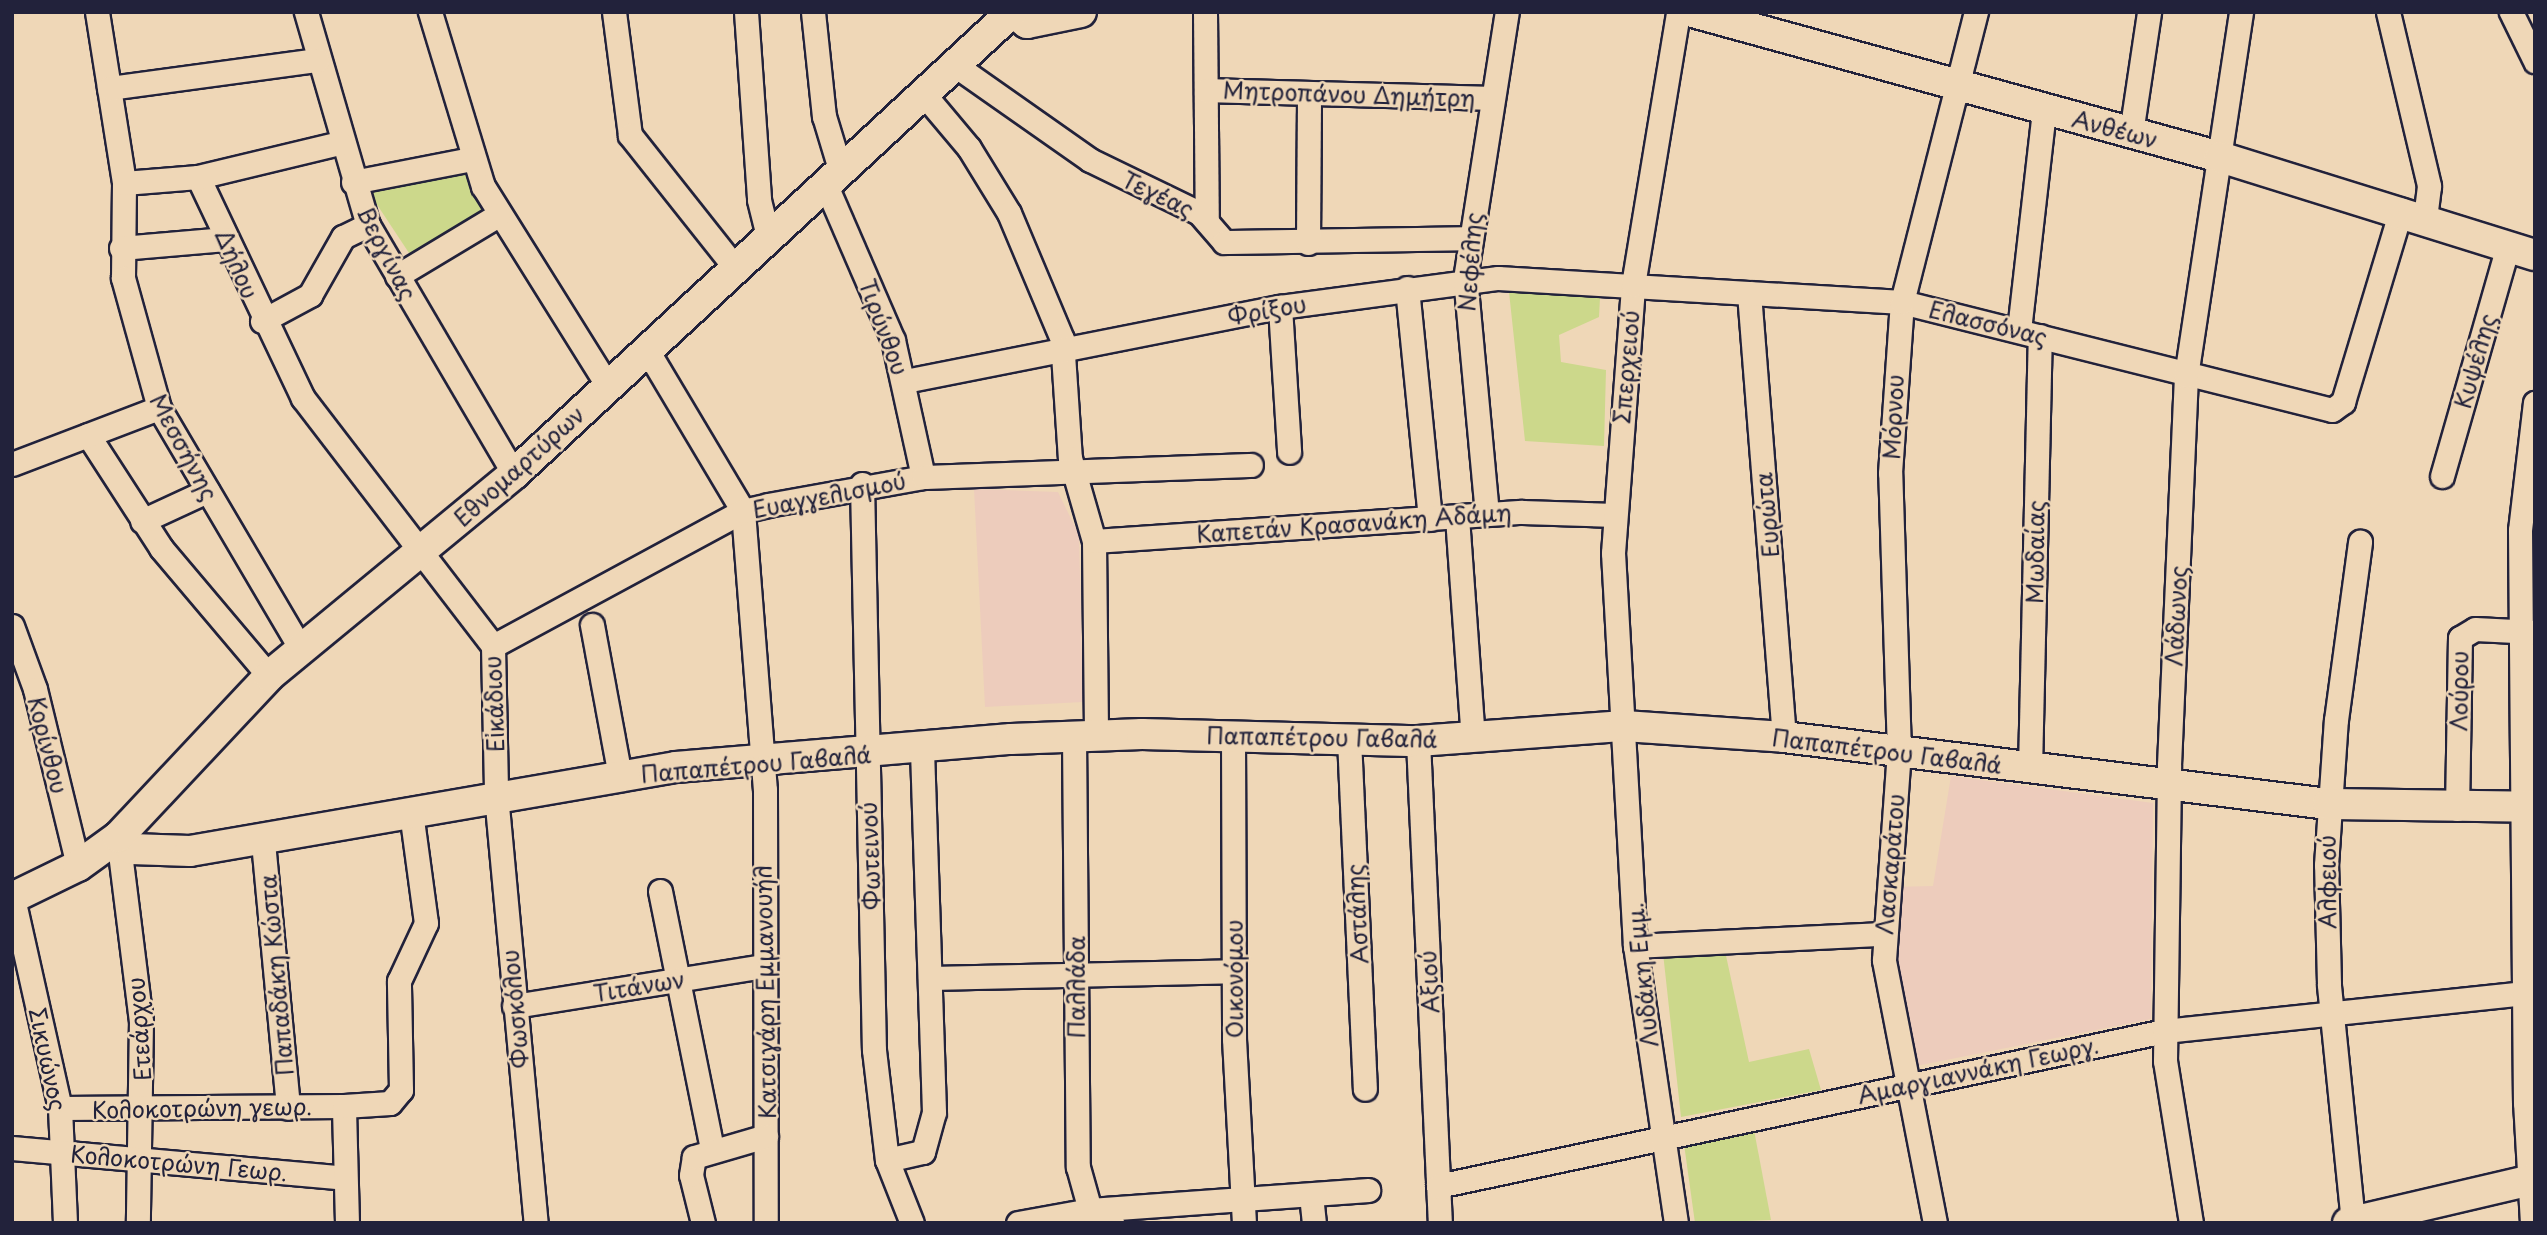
<!DOCTYPE html>
<html>
<head>
<meta charset="utf-8">
<style>
	body { margin:0 }
	#map { position:relative; width:2547px; height:1235px; overflow:hidden; background:#efd7b7; font-family:"Playpen Sans",sans-serif }
	div>[style] { position:absolute }
	.built>* { inset:0; background:#edccbc }
	.green>* { inset:0; background:#ccd88b }
	.roads { filter:drop-shadow(2px 0 #22223b) drop-shadow(-2px 0 #22223b) drop-shadow(0 2px #22223b) drop-shadow(0 -2px #22223b) }
	.minor>* { height:23px; margin:-11.5px; padding:0 11.5px; transform-origin:11.5px; border-radius:11.5px; background:#efd7b7 }
	.tertiary>* { height:30px; margin:-15px; padding:0 15px; transform-origin:15px; border-radius:15px; background:#efd7b7 }
	span { translate:-50% -50%; white-space:nowrap; text-align:center; line-height:1.15; -webkit-text-stroke:5px #efd7b7; paint-order:stroke }
	.street-label { font-size:23px; color:#22223b }
	.frame { position:absolute; inset:0; border:14px solid #22223b; pointer-events:none }
</style>
</head>
<body>
<div id="map">
	<div class="built">
		<i style="clip-path:polygon(974px 489px,1058px 492px,1079px 535px,1083px 702px,985px 707px)"></i>
		<i style="clip-path:polygon(1951px 776px,2153px 803px,2151px 1019px,1916px 1066px,1891px 934px,1892px 887px,1933px 886px)"></i>
	</div>
	<div class="green">
		<i style="clip-path:polygon(465px 171px,492px 208px,411px 256px,368px 191px)"></i>
		<i style="clip-path:polygon(1509px 292px,1600px 298px,1599px 317px,1559px 335px,1561px 362px,1606px 370px,1604px 446px,1525px 441px)"></i>
		<i style="clip-path:polygon(1725px 951px,1749px 1062px,1809px 1049px,1821px 1090px,1681px 1117px,1663px 953px)"></i>
		<i style="clip-path:polygon(1754px 1130px,1771px 1220px,1695px 1223px,1684px 1144px)"></i>
	</div>
	<div class="roads">
		<div class="minor">
			<i style="left:97px;top:12px;width:173px;rotate:81deg"></i>
			<i style="left:124px;top:183px;width:95px;rotate:90.6deg"></i>
			<i style="left:123px;top:278px;width:135px;rotate:74.5deg"></i>
			<i style="left:159px;top:408px;width:280px;rotate:59.5deg"></i>
			<i style="left:306px;top:12px;width:222px;rotate:73.8deg"></i>
			<i style="left:368px;top:225px;width:289px;rotate:59.6deg"></i>
			<i style="left:430px;top:12px;width:182px;rotate:73.1deg"></i>
			<i style="left:483px;top:186px;width:236px;rotate:58deg"></i>
			<i style="left:614px;top:12px;width:124px;rotate:82.6deg"></i>
			<i style="left:630px;top:135px;width:167px;rotate:51.6deg"></i>
			<i style="left:746px;top:12px;width:188px;rotate:86deg"></i>
			<i style="left:759px;top:200px;width:36px;rotate:76deg"></i>
			<i style="left:813px;top:12px;width:105px;rotate:84deg"></i>
			<i style="left:824px;top:116px;width:55px;rotate:73.2deg"></i>
			<i style="left:1205px;top:12px;width:209px;rotate:89.5deg"></i>
			<i style="left:2388px;top:12px;width:179px;rotate:76.7deg"></i>
			<i style="left:2429px;top:186px;width:32px;rotate:97deg"></i>
			<i style="left:2511px;top:12px;width:55px;rotate:63.9deg"></i>
			<i style="left:952px;top:63px;width:169px;rotate:35.1deg"></i>
			<i style="left:1090px;top:160px;width:121px;rotate:25.9deg"></i>
			<i style="left:1199px;top:213px;width:38px;rotate:49deg"></i>
			<i style="left:1224px;top:242px;width:244px;rotate:-0.9deg"></i>
			<i style="left:109px;top:88px;width:210px;rotate:-7.7deg"></i>
			<i style="left:1206px;top:90px;width:286px;rotate:1.6deg"></i>
			<i style="left:922px;top:92px;width:73px;rotate:50deg"></i>
			<i style="left:969px;top:148px;width:76px;rotate:58.4deg"></i>
			<i style="left:1009px;top:213px;width:137px;rotate:67.2deg"></i>
			<i style="left:1062px;top:339px;width:119px;rotate:86.2deg"></i>
			<i style="left:1070px;top:458px;width:86px;rotate:73.9deg"></i>
			<i style="left:1094px;top:541px;width:194px;rotate:89.4deg"></i>
			<i style="left:2131px;top:133px;width:122px;rotate:-81.5deg"></i>
			<i style="left:198px;top:177px;width:245px;rotate:64.6deg"></i>
			<i style="left:303px;top:398px;width:312px;rotate:52.5deg"></i>
			<i style="left:493px;top:646px;width:149px;rotate:88.8deg"></i>
			<i style="left:496px;top:795px;width:430px;rotate:84.7deg"></i>
			<i style="left:353px;top:182px;width:120px;rotate:-11deg"></i>
			<i style="left:124px;top:183px;width:74px;rotate:-4.6deg"></i>
			<i style="left:198px;top:177px;width:146px;rotate:-13.5deg"></i>
			<i style="left:825px;top:183px;width:171px;rotate:66.6deg"></i>
			<i style="left:893px;top:340px;width:140px;rotate:77.6deg"></i>
			<i style="left:1308px;top:243px;width:148px;rotate:-89.6deg"></i>
			<i style="left:121px;top:248px;width:105px;rotate:-4.9deg"></i>
			<i style="left:397px;top:276px;width:118px;rotate:-31.1deg"></i>
			<i style="left:1407px;top:288px;width:232px;rotate:84.3deg"></i>
			<i style="left:1749px;top:293px;width:445px;rotate:85.5deg"></i>
			<i style="left:1280px;top:307px;width:145px;rotate:86.4deg"></i>
			<i style="left:262px;top:321px;width:55px;rotate:-28.4deg"></i>
			<i style="left:310px;top:295px;width:67px;rotate:-60.4deg"></i>
			<i style="left:343px;top:237px;width:28px;rotate:-26deg"></i>
			<i style="left:2019px;top:330px;width:222px;rotate:-83.5deg"></i>
			<i style="left:647px;top:350px;width:187px;rotate:59.2deg"></i>
			<i style="left:743px;top:511px;width:280px;rotate:85.5deg"></i>
			<i style="left:765px;top:790px;width:433px;rotate:89.9deg"></i>
			<i style="left:905px;top:381px;width:382px;rotate:-11.2deg"></i>
			<i style="left:1280px;top:307px;width:220px;rotate:-7.6deg"></i>
			<i style="left:1498px;top:278px;width:405px;rotate:3.4deg"></i>
			<i style="left:1902px;top:302px;width:443px;rotate:14.1deg"></i>
			<i style="left:2332px;top:410px;width:14px;rotate:-36deg"></i>
			<i style="left:2343px;top:402px;width:201px;rotate:-73.2deg"></i>
			<i style="left:88px;top:435px;width:135px;rotate:57.1deg"></i>
			<i style="left:161px;top:548px;width:167px;rotate:49.8deg"></i>
			<i style="left:12px;top:464px;width:157px;rotate:-20.9deg"></i>
			<i style="left:2442px;top:476px;width:239px;rotate:-74deg"></i>
			<i style="left:862px;top:484px;width:566px;rotate:88.79deg"></i>
			<i style="left:874px;top:1050px;width:111px;rotate:83.3deg"></i>
			<i style="left:887px;top:1160px;width:68px;rotate:68.4deg"></i>
			<i style="left:1487px;top:514px;width:236px;rotate:-95.3deg"></i>
			<i style="left:1465px;top:279px;width:270px;rotate:-81.1deg"></i>
			<i style="left:1457px;top:517px;width:222px;rotate:85.9deg"></i>
			<i style="left:142px;top:521px;width:72px;rotate:-24.8deg"></i>
			<i style="left:1094px;top:541px;width:429px;rotate:-3.9deg"></i>
			<i style="left:1522px;top:512px;width:93px;rotate:1.8deg"></i>
			<i style="left:592px;top:625px;width:154px;rotate:79.5deg"></i>
			<i style="left:12px;top:626px;width:67px;rotate:69.9deg"></i>
			<i style="left:35px;top:689px;width:182px;rotate:76.3deg"></i>
			<i style="left:493px;top:646px;width:284px;rotate:-28.4deg"></i>
			<i style="left:743px;top:511px;width:26px;rotate:-13deg"></i>
			<i style="left:768px;top:505px;width:158px;rotate:-10.2deg"></i>
			<i style="left:923px;top:477px;width:328px;rotate:-2.1deg"></i>
			<i style="left:1074px;top:736px;width:431px;rotate:89.5deg"></i>
			<i style="left:1078px;top:1167px;width:45px;rotate:74.4deg"></i>
			<i style="left:1090px;top:1210px;width:26px;rotate:31deg"></i>
			<i style="left:1233px;top:736px;width:303px;rotate:89.8deg"></i>
			<i style="left:1234px;top:1039px;width:184px;rotate:86.9deg"></i>
			<i style="left:1349px;top:739px;width:350px;rotate:87.4deg"></i>
			<i style="left:1418px;top:741px;width:483px;rotate:87.4deg"></i>
			<i style="left:2030px;top:769px;width:433px;rotate:-88.7deg"></i>
			<i style="left:2457px;top:809px;width:171px;rotate:-89deg"></i>
			<i style="left:2460px;top:638px;width:17px;rotate:-31deg"></i>
			<i style="left:2475px;top:629px;width:60px;rotate:2.9deg"></i>
			<i style="left:118px;top:837px;width:185px;rotate:82.9deg"></i>
			<i style="left:141px;top:1021px;width:202px;rotate:90.9deg"></i>
			<i style="left:263px;top:842px;width:267px;rotate:84.6deg"></i>
			<i style="left:660px;top:891px;width:264px;rotate:78.6deg"></i>
			<i style="left:13px;top:898px;width:215px;rotate:77.4deg"></i>
			<i style="left:60px;top:1108px;width:115px;rotate:87.5deg"></i>
			<i style="left:1635px;top:946px;width:247px;rotate:-2.8deg"></i>
			<i style="left:931px;top:978px;width:302px;rotate:-1.3deg"></i>
			<i style="left:514px;top:1006px;width:253px;rotate:-9.1deg"></i>
			<i style="left:60px;top:1108px;width:284px;rotate:-0.4deg"></i>
			<i style="left:12px;top:1148px;width:334px;rotate:5.1deg"></i>
			<i style="left:887px;top:1160px;width:37px;rotate:-13deg"></i>
			<i style="left:923px;top:1152px;width:41px;rotate:-74.6deg"></i>
			<i style="left:934px;top:1112px;width:362px;rotate:-91.9deg"></i>
			<i style="left:1438px;top:1186px;width:742px;rotate:-12.05deg"></i>
			<i style="left:2164px;top:1031px;width:373px;rotate:-6deg"></i>
			<i style="left:1311px;top:1195px;width:28px;rotate:84deg"></i>
			<i style="left:2353px;top:1222px;width:239px;rotate:-95.8deg"></i>
			<i style="left:2329px;top:984px;width:119px;rotate:-91.4deg"></i>
			<i style="left:2326px;top:865px;width:145px;rotate:-86.1deg"></i>
			<i style="left:2336px;top:720px;width:180px;rotate:-82.3deg"></i>
			<i style="left:347px;top:1223px;width:117px;rotate:-91.5deg"></i>
			<i style="left:344px;top:1106px;width:46px;rotate:-3.7deg"></i>
			<i style="left:390px;top:1103px;width:17px;rotate:-50deg"></i>
			<i style="left:401px;top:1090px;width:109px;rotate:-91.1deg"></i>
			<i style="left:399px;top:981px;width:64px;rotate:-65deg"></i>
			<i style="left:426px;top:923px;width:112px;rotate:-97.7deg"></i>
			<i style="left:703px;top:1223px;width:49px;rotate:-104deg"></i>
			<i style="left:691px;top:1175px;width:18px;rotate:-81deg"></i>
			<i style="left:694px;top:1157px;width:75px;rotate:-16.3deg"></i>
			<i style="left:1018px;top:1223px;width:73px;rotate:-10.2deg"></i>
			<i style="left:1090px;top:1210px;width:279px;rotate:-4.1deg"></i>
			<i style="left:1676px;top:1223px;width:280px;rotate:-98.4deg"></i>
			<i style="left:1635px;top:946px;width:394px;rotate:-93.2deg"></i>
			<i style="left:1613px;top:553px;width:269px;rotate:-85.7deg"></i>
			<i style="left:1633px;top:285px;width:277px;rotate:-80.6deg"></i>
			<i style="left:1935px;top:1223px;width:268px;rotate:-101deg"></i>
			<i style="left:1884px;top:960px;width:209px;rotate:-85.9deg"></i>
			<i style="left:1899px;top:752px;width:279px;rotate:-91.8deg"></i>
			<i style="left:1890px;top:473px;width:171px;rotate:-86deg"></i>
			<i style="left:1902px;top:302px;width:299px;rotate:-75.7deg"></i>
			<i style="left:2191px;top:1223px;width:164px;rotate:-99.1deg"></i>
			<i style="left:2165px;top:1061px;width:296px;rotate:-89.2deg"></i>
			<i style="left:2169px;top:765px;width:389px;rotate:-87.5deg"></i>
			<i style="left:2186px;top:376px;width:368px;rotate:-81.4deg"></i>
			<i style="left:2532px;top:1223px;width:120px;rotate:-93.3deg"></i>
			<i style="left:2525px;top:1103px;width:573px;rotate:-90.5deg"></i>
			<i style="left:2520px;top:530px;width:128px;rotate:-83.3deg"></i>
		</div>
		<div class="tertiary">
			<i style="left:1013px;top:12px;width:18px;rotate:38deg"></i>
			<i style="left:1027px;top:23px;width:55px;rotate:-11.5deg"></i>
			<i style="left:1693px;top:12px;width:547px;rotate:15.38deg"></i>
			<i style="left:2220px;top:157px;width:330px;rotate:17.3deg"></i>
			<i style="left:118px;top:837px;width:18px;rotate:43deg"></i>
			<i style="left:131px;top:849px;width:59px;rotate:1.9deg"></i>
			<i style="left:190px;top:851px;width:493px;rotate:-9.8deg"></i>
			<i style="left:676px;top:767px;width:336px;rotate:-4.8deg"></i>
			<i style="left:1011px;top:739px;width:131px;rotate:-2.2deg"></i>
			<i style="left:1142px;top:734px;width:276px;rotate:1.5deg"></i>
			<i style="left:1418px;top:741px;width:207px;rotate:-4.2deg"></i>
			<i style="left:1624px;top:726px;width:160px;rotate:3.9deg"></i>
			<i style="left:1784px;top:737px;width:548px;rotate:7.02deg"></i>
			<i style="left:2328px;top:804px;width:207px;rotate:0.8deg"></i>
			<i style="left:12px;top:898px;width:73px;rotate:-25.9deg"></i>
			<i style="left:78px;top:866px;width:49px;rotate:-35.9deg"></i>
			<i style="left:118px;top:837px;width:221px;rotate:-46.8deg"></i>
			<i style="left:269px;top:676px;width:318px;rotate:-39.5deg"></i>
			<i style="left:514px;top:474px;width:679px;rotate:-42.85deg"></i>
			<i style="left:2348px;top:1223px;width:192px;rotate:-13.2deg"></i>
		</div>
	</div>
	<div class="street-label">
		<span style="left:1349px;top:94px;rotate:2deg">Μητροπάνου Δημήτρη</span>
		<span style="left:2115px;top:129px;rotate:15deg">Ανθέων</span>
		<span style="left:1158px;top:194px;rotate:26deg">Τεγέας</span>
		<span style="left:387px;top:253px;rotate:63deg">Βεργίνας</span>
		<span style="left:1470px;top:262px;rotate:-86deg">Νεφέλης</span>
		<span style="left:237px;top:264px;rotate:67deg">Δήλου</span>
		<span style="left:1267px;top:310px;rotate:-10deg">Φρίξου</span>
		<span style="left:1988px;top:323px;rotate:14deg">Ελασσόνας</span>
		<span style="left:884px;top:327px;rotate:70deg">Τιρύνθου</span>
		<span style="left:2475px;top:361px;rotate:-74deg">Κυψέλης</span>
		<span style="left:1626px;top:367px;rotate:-85deg">Σπερχειού</span>
		<span style="left:1893px;top:417px;rotate:-87deg">Μόρνου</span>
		<span style="left:184px;top:447px;rotate:62deg">Μεσσήνης</span>
		<span style="left:519px;top:466px;rotate:-42deg">Εθνομαρτύρων</span>
		<span style="left:829px;top:495px;rotate:-11deg">Ευαγγελισμού</span>
		<span style="left:1767px;top:515px;rotate:-95deg">Ευρώτα</span>
		<span style="left:1354px;top:523px;rotate:-4deg">Καπετάν Κρασανάκη Αδάμη</span>
		<span style="left:2035px;top:552px;rotate:-89deg">Μωδαίας</span>
		<span style="left:2176px;top:616px;rotate:-87deg">Λάδωνος</span>
		<span style="left:2459px;top:691px;rotate:-89deg">Λούρου</span>
		<span style="left:494px;top:704px;rotate:-92deg">Εἰκάδιου</span>
		<span style="left:1322px;top:737px;rotate:1deg">Παπαπέτρου Γαβαλά</span>
		<span style="left:48px;top:745px;rotate:76deg">Κορίνθου</span>
		<span style="left:1887px;top:751px;rotate:7deg">Παπαπέτρου Γαβαλά</span>
		<span style="left:756px;top:764px;rotate:-5deg">Παπαπέτρου Γαβαλά</span>
		<span style="left:870px;top:856px;rotate:-92deg">Φωτεινού</span>
		<span style="left:1890px;top:864px;rotate:-85deg">Λασκαράτου</span>
		<span style="left:2327px;top:882px;rotate:-90deg">Αλφειού</span>
		<span style="left:1357px;top:914px;rotate:-93deg">Αστάλης</span>
		<span style="left:276px;top:975px;rotate:-95deg">Παπαδάκη Κώστα</span>
		<span style="left:1642px;top:975px;rotate:-96deg">Λυδάκη Εμμ.</span>
		<span style="left:1234px;top:979px;rotate:-90deg">Οικονόμου</span>
		<span style="left:1429px;top:982px;rotate:-93deg">Αξιού</span>
		<span style="left:639px;top:986px;rotate:-9deg">Τιτάνων</span>
		<span style="left:1076px;top:987px;rotate:-90deg">Παλλάδα</span>
		<span style="left:765px;top:992px;rotate:-91deg">Κατσιγάρη Εμμανουήλ</span>
		<span style="left:515px;top:1009px;rotate:-95deg">Φωσκόλου</span>
		<span style="left:139px;top:1029px;rotate:-94deg">Ετεάρχου</span>
		<span style="left:48px;top:1059px;rotate:78deg">Σικυώνος</span>
		<span style="left:1978px;top:1070px;rotate:-12deg">Αμαργιαννάκη Γεωργ.</span>
		<span style="left:202px;top:1108px;rotate:-1deg">Κολοκοτρώνη γεωρ.</span>
		<span style="left:179px;top:1163px;rotate:5deg">Κολοκοτρώνη Γεωρ.</span>
	</div>
	<div class="frame"></div>
</div>
</body>
</html>
